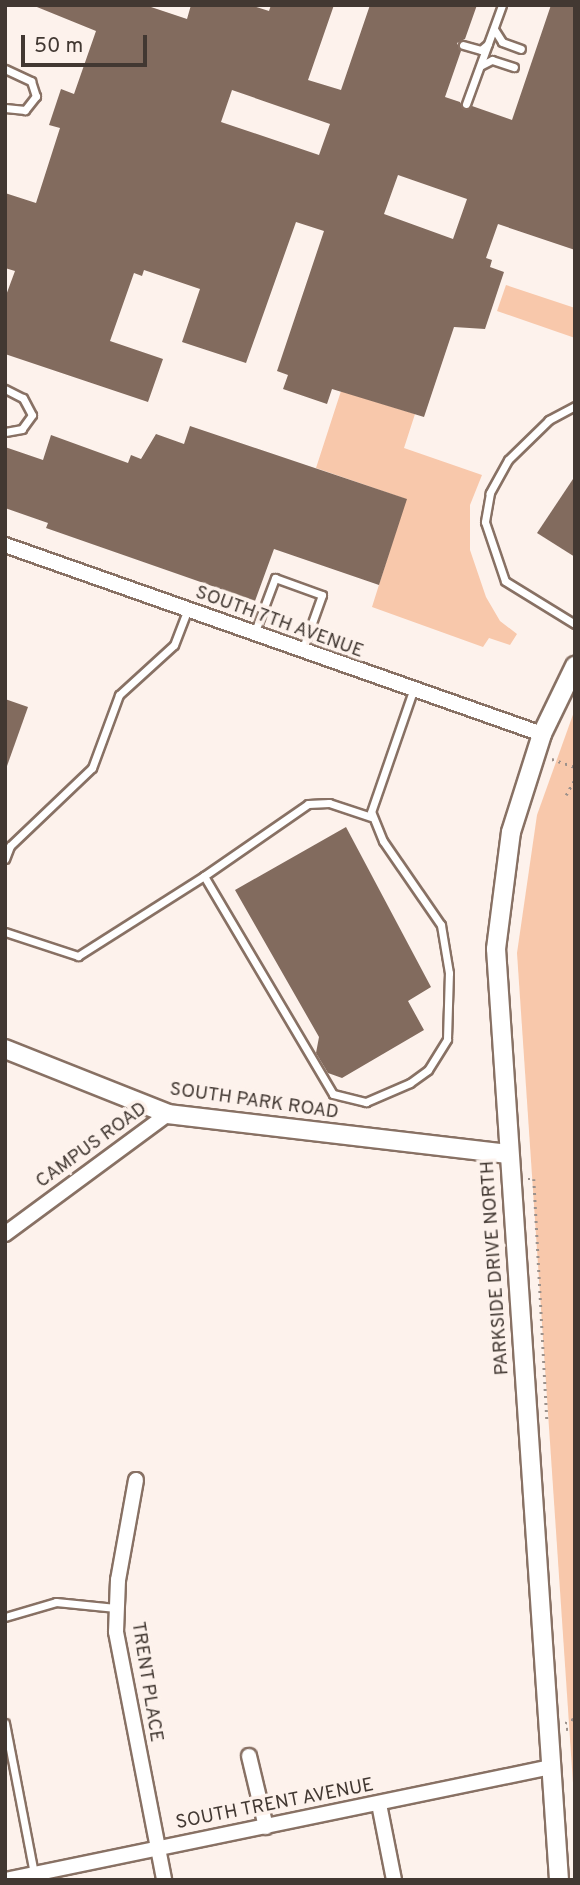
<!DOCTYPE html>
<html>
<head>
<meta charset="utf-8">
<style>
	body { margin:0 }
	#map { position:relative; width:580px; height:1885px; overflow:hidden; background:#fdf2ec; font-family:Overpass,sans-serif }
	div>[style] { position:absolute }
	.green>* { inset:0; background:#f8c8ab }
	.building>* { inset:0; background:#826b5e }
	.path>* { height:2.5px; margin-top:-1.25px; transform-origin:0; background:repeating-linear-gradient(90deg,#9c918b 0 2px,transparent 0 7px) }
	.roads { filter:drop-shadow(2px 0 #887164) drop-shadow(-2px 0 #887164) drop-shadow(0 2px #887164) drop-shadow(0 -2px #887164) }
	.service>* { height:7px; margin:-3.5px; padding:0 3.5px; transform-origin:3.5px; border-radius:3.5px; background:#fff }
	.minor>* { height:14px; margin:-7px; padding:0 7px; transform-origin:7px; border-radius:7px; background:#fff }
	.tertiary>* { height:18px; margin:-9px; padding:0 9px; transform-origin:9px; border-radius:9px; background:#fff }
	span { translate:-50% -50%; white-space:nowrap; text-align:center; line-height:1.15; -webkit-text-stroke:7px #fdf2ec; paint-order:stroke }
	.street-label { font-size:19px; color:#423832 }
	.frame { position:absolute; inset:0; border:7px solid #423832; pointer-events:none }
	.scale { position:absolute; left:21px; top:35px; width:126px; height:32px; box-sizing:border-box; border:4px solid #423832; border-top:0; padding-left:9px; font-size:21px; line-height:24px; white-space:nowrap; color:#423832; -webkit-text-stroke:5px #fdf2ec; paint-order:stroke }
</style>
</head>
<body>
<div id="map">
	<div class="green">
		<i style="clip-path:polygon(506px 285px,575px 308px,575px 338px,497px 311px)"></i>
		<i style="clip-path:polygon(341px 391px,415px 414px,404px 448px,482px 475px,470px 505px,470px 550px,486px 597px,500px 621px,517px 634px,510px 645px,489px 638px,483px 647px,372px 607px,406px 499px,316px 468px)"></i>
		<i style="clip-path:polygon(575px 709px,575px 1813px,517px 953px,537px 815px)"></i>
	</div>
	<div class="building">
		<i style="clip-path:polygon(evenodd,32px 5px,145px 5px,187px 19px,191px 5px,250px 5px,269px 11px,271px 5px,334px 5px,308px 80px,341px 90px,370px 5px,477px 5px,465px 39px,457px 43px,461px 51px,445px 97px,460px 102px,465px 110px,472px 106px,512px 120px,551px 5px,575px 5px,575px 250px,498px 224px,486px 258px,492px 260px,490px 267px,504px 272px,485px 329px,454px 327px,424px 417px,332px 389px,327px 404px,283px 389px,288px 375px,277px 371px,324px 231px,296px 222px,246px 363px,182px 342px,200px 289px,144px 270px,142px 276px,134px 273px,110px 341px,163px 359px,148px 402px,5px 354px,5px 298px,15px 271px,5px 268px,5px 193px,36px 203px,60px 128px,49px 125px,61px 89px,74px 94px,96px 31px,32px 5px,232px 90px,330px 124px,319px 155px,221px 122px,232px 90px,32px 5px,398px 175px,467px 199px,453px 239px,384px 214px,398px 175px)"></i>
		<i style="clip-path:polygon(190px 426px,407px 499px,379px 585px,274px 549px,255px 601px,46px 528px,48px 523px,5px 508px,5px 447px,43px 460px,51px 435px,128px 463px,131px 455px,141px 459px,156px 434px,184px 444px)"></i>
		<i style="clip-path:polygon(575px 476px,575px 557px,537px 533px)"></i>
		<i style="clip-path:polygon(5px 699px,28px 707px,7px 766px,5px 766px)"></i>
		<i style="clip-path:polygon(346px 827px,431px 987px,408px 1001px,424px 1030px,342px 1078px,328px 1073px,316px 1053px,319px 1037px,235px 890px)"></i>
	</div>
	<div class="path">
		<i style="left:552px;top:759px;width:24px;rotate:19deg"></i>
		<i style="left:566px;top:795px;width:18px;rotate:-61deg"></i>
		<i style="left:528px;top:1179px;width:6px"></i>
		<i style="left:534px;top:1179px;width:243px;rotate:86.9deg"></i>
		<i style="left:565px;top:1723px;width:11px;rotate:-27deg"></i>
		<i style="left:566px;top:1729px;width:9px;rotate:-6deg"></i>
	</div>
	<div class="roads">
		<div class="service">
			<i style="left:494px;top:29px;width:15px;rotate:58deg"></i>
			<i style="left:502px;top:42px;width:20px;rotate:20deg"></i>
			<i style="left:463px;top:45px;width:19px;rotate:16deg"></i>
			<i style="left:481px;top:50px;width:9px;rotate:-41deg"></i>
			<i style="left:482px;top:65px;width:11px;rotate:-27deg"></i>
			<i style="left:492px;top:60px;width:23px;rotate:18deg"></i>
			<i style="left:5px;top:69px;width:29px;rotate:25deg"></i>
			<i style="left:31px;top:81px;width:16px;rotate:72deg"></i>
			<i style="left:36px;top:96px;width:18px;rotate:128deg"></i>
			<i style="left:25px;top:110px;width:20px;rotate:-174deg"></i>
			<i style="left:466px;top:104px;width:105px;rotate:-70deg"></i>
			<i style="left:5px;top:389px;width:20px;rotate:27deg"></i>
			<i style="left:23px;top:398px;width:19px;rotate:62deg"></i>
			<i style="left:32px;top:415px;width:17px;rotate:126deg"></i>
			<i style="left:22px;top:429px;width:17px;rotate:170deg"></i>
			<i style="left:575px;top:406px;width:30px;rotate:152deg"></i>
			<i style="left:549px;top:420px;width:57px;rotate:135.7deg"></i>
			<i style="left:508px;top:460px;width:38px;rotate:119deg"></i>
			<i style="left:490px;top:493px;width:29px;rotate:100deg"></i>
			<i style="left:485px;top:522px;width:62px;rotate:71.3deg"></i>
			<i style="left:505px;top:581px;width:82px;rotate:31.6deg"></i>
			<i style="left:254px;top:634px;width:60px;rotate:-69.4deg"></i>
			<i style="left:275px;top:578px;width:50px;rotate:19.9deg"></i>
			<i style="left:322px;top:595px;width:59px;rotate:109.7deg"></i>
			<i style="left:5px;top:859px;width:14px;rotate:-69deg"></i>
			<i style="left:10px;top:846px;width:113px;rotate:-43.6deg"></i>
			<i style="left:92px;top:768px;width:78px;rotate:-69.7deg"></i>
			<i style="left:119px;top:695px;width:74px;rotate:-42.3deg"></i>
			<i style="left:174px;top:645px;width:36px;rotate:-69deg"></i>
			<i style="left:204px;top:876px;width:126px;rotate:-34.7deg"></i>
			<i style="left:308px;top:804px;width:21px;rotate:-3deg"></i>
			<i style="left:329px;top:803px;width:44px;rotate:18.4deg"></i>
			<i style="left:5px;top:932px;width:77px;rotate:18.2deg"></i>
			<i style="left:78px;top:956px;width:149px;rotate:-32.4deg"></i>
			<i style="left:204px;top:876px;width:253px;rotate:59.4deg"></i>
			<i style="left:333px;top:1094px;width:34px;rotate:14deg"></i>
			<i style="left:366px;top:1102px;width:48px;rotate:-23.4deg"></i>
			<i style="left:410px;top:1083px;width:22px;rotate:-36deg"></i>
			<i style="left:428px;top:1070px;width:36px;rotate:-58deg"></i>
			<i style="left:447px;top:1039px;width:66px;rotate:-88.3deg"></i>
			<i style="left:449px;top:973px;width:49px;rotate:-99.5deg"></i>
			<i style="left:441px;top:925px;width:102px;rotate:-124.6deg"></i>
			<i style="left:383px;top:841px;width:31px;rotate:-112deg"></i>
			<i style="left:371px;top:812px;width:128px;rotate:-70.9deg"></i>
			<i style="left:5px;top:1617px;width:53px;rotate:-16.4deg"></i>
			<i style="left:56px;top:1602px;width:60px;rotate:5.7deg"></i>
			<i style="left:5px;top:1723px;width:154px;rotate:79.1deg"></i>
		</div>
		<div class="minor">
			<i style="left:5px;top:545px;width:569px;rotate:19.39deg"></i>
			<i style="left:5px;top:1234px;width:202px;rotate:-36.4deg"></i>
			<i style="left:136px;top:1480px;width:102px;rotate:100.2deg"></i>
			<i style="left:118px;top:1580px;width:52px;rotate:92.2deg"></i>
			<i style="left:116px;top:1632px;width:253px;rotate:79deg"></i>
			<i style="left:249px;top:1756px;width:73px;rotate:76.5deg"></i>
			<i style="left:379px;top:1804px;width:77px;rotate:78.8deg"></i>
			<i style="left:5px;top:1880px;width:558px;rotate:-11.69deg"></i>
		</div>
		<div class="tertiary">
			<i style="left:5px;top:1049px;width:175px;rotate:21.7deg"></i>
			<i style="left:168px;top:1114px;width:342px;rotate:6.7deg"></i>
			<i style="left:559px;top:1880px;width:933px;rotate:-93.87deg"></i>
			<i style="left:496px;top:949px;width:118px;rotate:-82.7deg"></i>
			<i style="left:511px;top:832px;width:103px;rotate:-72.4deg"></i>
			<i style="left:542px;top:734px;width:76px;rotate:-64.1deg"></i>
		</div>
	</div>
	<div class="street-label">
		<span style="left:279px;top:623px;rotate:20deg">SOUTH 7TH AVENUE</span>
		<span style="left:254px;top:1102px;rotate:8deg">SOUTH PARK ROAD</span>
		<span style="left:92px;top:1146px;rotate:-36deg">CAMPUS ROAD</span>
		<span style="left:496px;top:1268px;rotate:-94deg">PARKSIDE DRIVE NORTH</span>
		<span style="left:146px;top:1682px;rotate:81deg">TRENT PLACE</span>
		<span style="left:275px;top:1805px;rotate:-11deg">SOUTH TRENT AVENUE</span>
	</div>
	<div class="frame"></div>
	<div class="scale">50 m</div>
</div>
</body>
</html>
